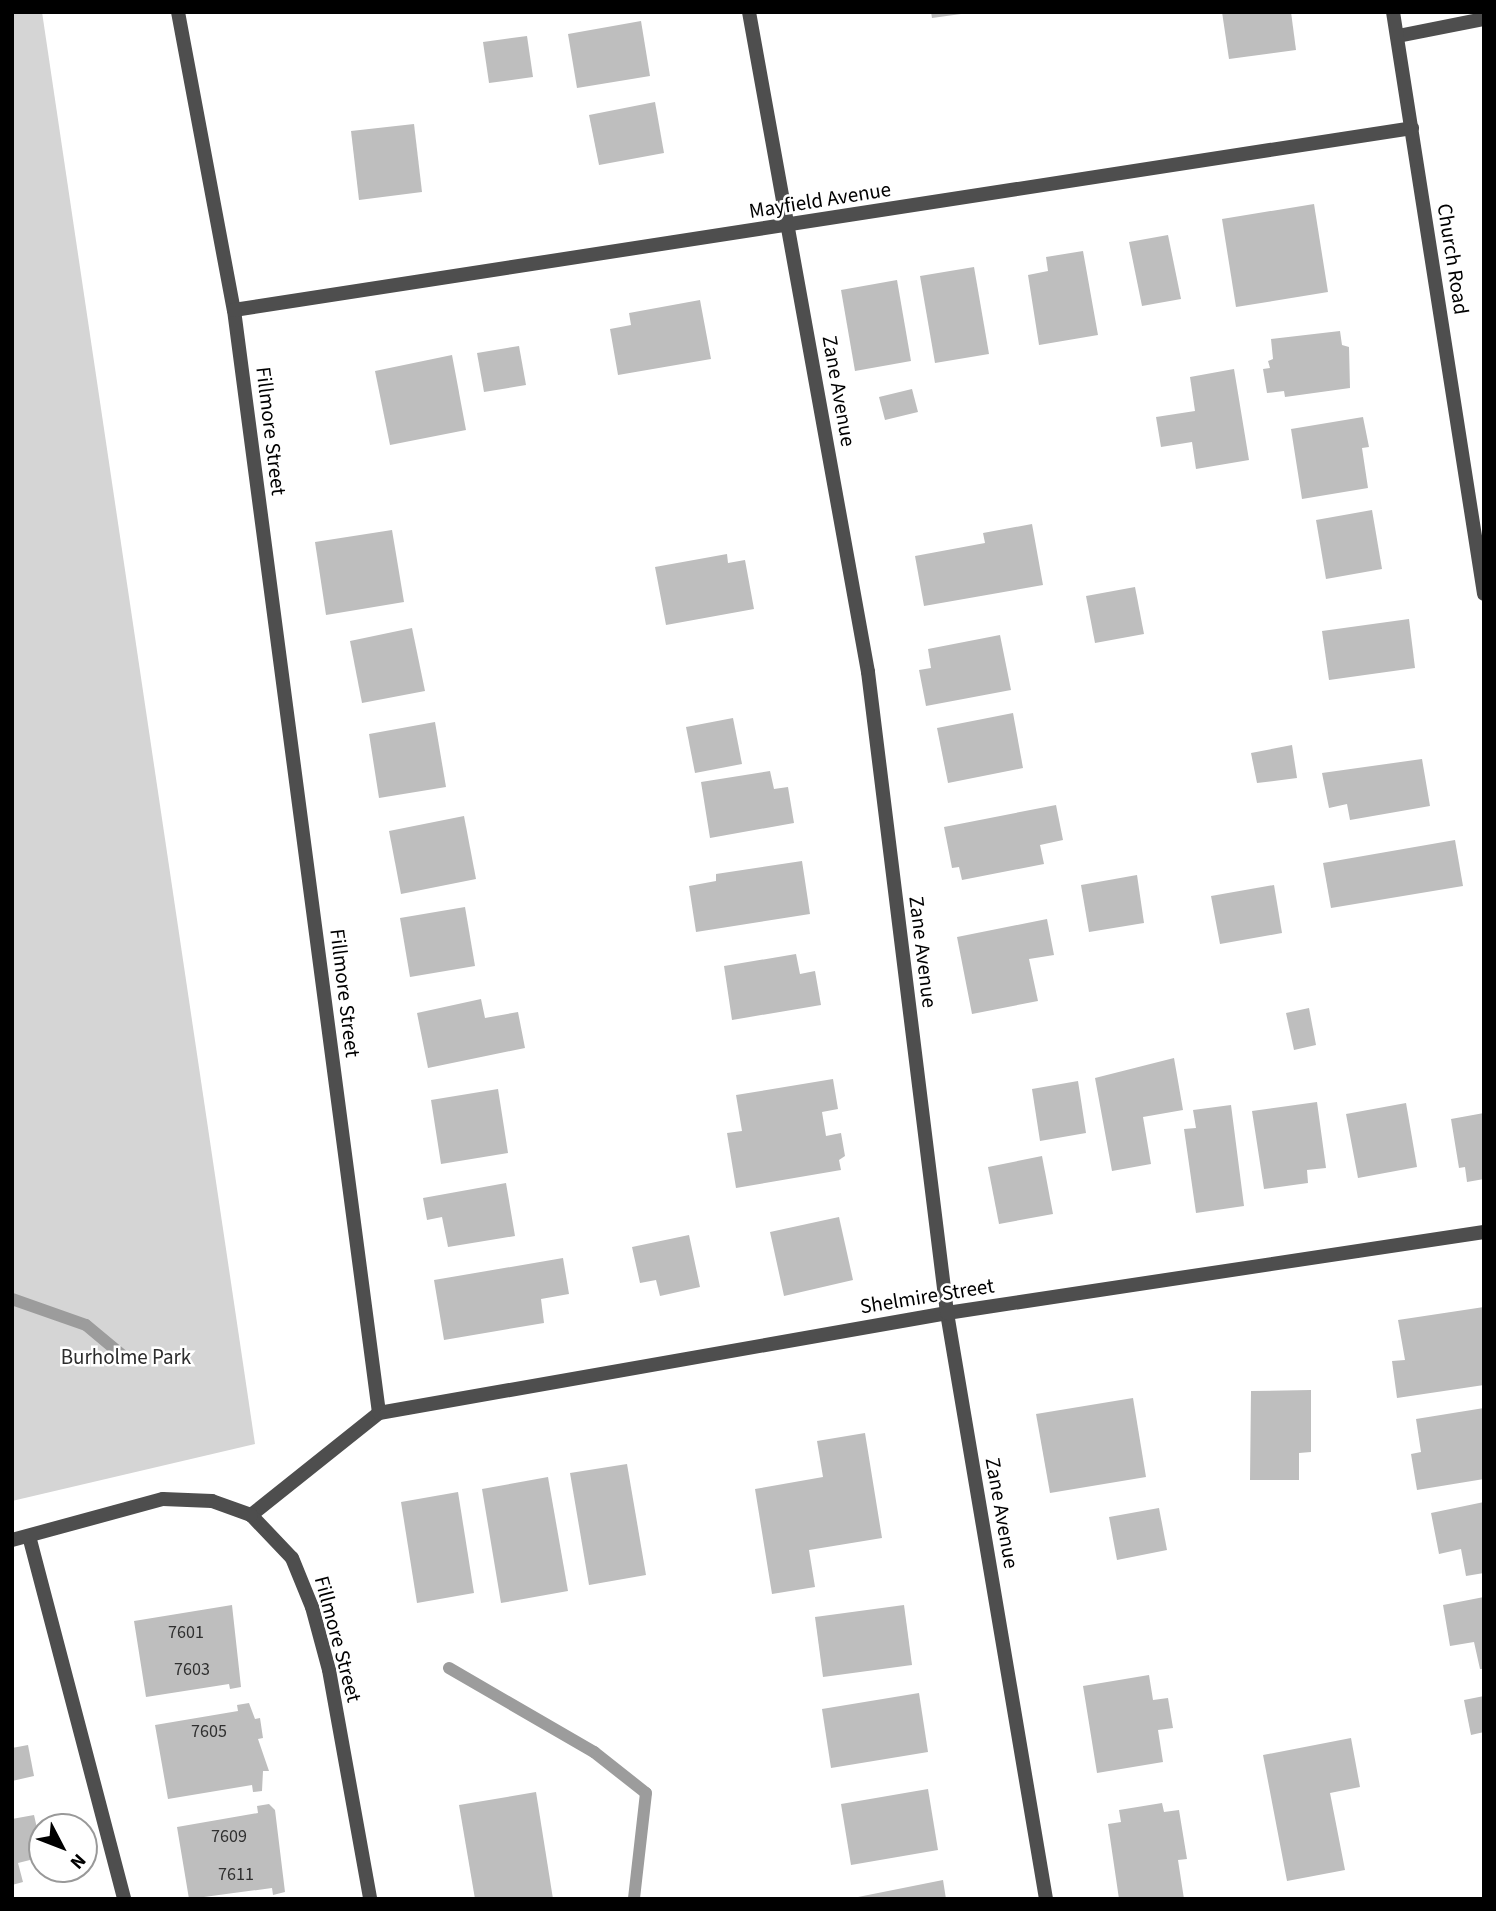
<!DOCTYPE html>
<html>
<head>
<meta charset="utf-8">
<style>
	body { margin:0 }
	#map { position:relative; width:1496px; height:1911px; overflow:hidden; background:#fff; font-family:"Source Sans 3",sans-serif }
	div>[style] { position:absolute }
	.green>* { inset:0; background:#d5d5d5 }
	.stream>* { height:12px; margin:-6px; padding:0 6px; transform-origin:6px; border-radius:6px; background:#9c9c9c }
	.building>* { inset:0; background:#bebebe }
	.service>* { height:14px; margin:-7px; padding:0 7px; transform-origin:7px; border-radius:7px; background:#4e4e4e }
	.minor>* { height:14px; margin:-7px; padding:0 7px; transform-origin:7px; border-radius:7px; background:#4e4e4e }
	.tertiary>* { height:14px; margin:-7px; padding:0 7px; transform-origin:7px; border-radius:7px; background:#4e4e4e }
	span { translate:-50% -50%; white-space:nowrap; text-align:center; line-height:1.15; -webkit-text-stroke:5px #fff; paint-order:stroke }
	.number-label { font-size:18px; color:#303030 }
	.number-label span { -webkit-text-stroke-width:0 }
	.street-label { font-size:21px; color:#000 }
	.park-label { font-size:21px; color:#2c2c2c }
	.frame { position:absolute; inset:0; border:14px solid #000; pointer-events:none }
	.north { position:absolute; left:28px; top:1813px; width:70px; height:70px; box-sizing:border-box; background:#fff; border:2px solid #999; border-radius:50%; rotate:132deg; font-size:19px; font-weight:700; line-height:28px; text-align:center; color:#000 }
	.north::after { content:''; display:block; margin:auto; width:24px; height:32px; background:#000; clip-path:polygon(50% 0,100% 100%,50% 72%,0 100%) }
</style>
</head>
<body>
<div id="map">
	<div class="green">
		<i style="clip-path:polygon(12px 12px,42px 12px,255px 1444px,12px 1501px)"></i>
	</div>
	<div class="stream">
		<i style="left:12px;top:1299px;width:78px;rotate:19.4deg"></i>
		<i style="left:86px;top:1325px;width:56px;rotate:39.9deg"></i>
		<i style="left:449px;top:1668px;width:168px;rotate:30.1deg"></i>
		<i style="left:594px;top:1752px;width:66px;rotate:38.3deg"></i>
		<i style="left:646px;top:1793px;width:107px;rotate:96.5deg"></i>
	</div>
	<div class="building">
		<i style="clip-path:polygon(931px 12px,961px 12px,961px 14px,932px 18px)"></i>
		<i style="clip-path:polygon(1222px 12px,1291px 12px,1296px 50px,1229px 59px)"></i>
		<i style="clip-path:polygon(641px 21px,650px 76px,577px 88px,568px 34px)"></i>
		<i style="clip-path:polygon(527px 36px,533px 77px,489px 83px,483px 42px)"></i>
		<i style="clip-path:polygon(655px 102px,664px 153px,599px 165px,589px 115px)"></i>
		<i style="clip-path:polygon(414px 124px,422px 192px,359px 200px,351px 131px)"></i>
		<i style="clip-path:polygon(1314px 204px,1328px 292px,1236px 307px,1222px 219px)"></i>
		<i style="clip-path:polygon(1168px 235px,1181px 299px,1142px 306px,1129px 242px)"></i>
		<i style="clip-path:polygon(1083px 251px,1098px 335px,1039px 345px,1028px 275px,1048px 271px,1046px 257px)"></i>
		<i style="clip-path:polygon(974px 267px,989px 354px,935px 363px,920px 276px)"></i>
		<i style="clip-path:polygon(897px 280px,911px 361px,855px 371px,841px 290px)"></i>
		<i style="clip-path:polygon(700px 300px,711px 359px,618px 375px,610px 329px,631px 325px,629px 313px)"></i>
		<i style="clip-path:polygon(1340px 331px,1342px 345px,1349px 347px,1350px 388px,1285px 397px,1284px 391px,1267px 393px,1263px 369px,1270px 368px,1268px 361px,1273px 359px,1271px 339px)"></i>
		<i style="clip-path:polygon(519px 346px,526px 385px,484px 392px,477px 353px)"></i>
		<i style="clip-path:polygon(452px 355px,466px 430px,390px 445px,375px 371px)"></i>
		<i style="clip-path:polygon(1234px 369px,1249px 460px,1196px 469px,1192px 442px,1161px 447px,1156px 417px,1195px 411px,1190px 377px)"></i>
		<i style="clip-path:polygon(912px 389px,918px 412px,885px 420px,879px 397px)"></i>
		<i style="clip-path:polygon(1363px 417px,1369px 447px,1362px 448px,1368px 488px,1302px 499px,1291px 429px)"></i>
		<i style="clip-path:polygon(1372px 510px,1382px 569px,1326px 579px,1316px 520px)"></i>
		<i style="clip-path:polygon(1032px 524px,1043px 585px,924px 606px,915px 556px,985px 543px,983px 533px)"></i>
		<i style="clip-path:polygon(392px 530px,404px 602px,326px 615px,315px 542px)"></i>
		<i style="clip-path:polygon(727px 554px,728px 563px,745px 560px,754px 609px,666px 625px,655px 567px)"></i>
		<i style="clip-path:polygon(1135px 587px,1144px 634px,1095px 643px,1086px 596px)"></i>
		<i style="clip-path:polygon(1409px 619px,1415px 668px,1329px 680px,1322px 631px)"></i>
		<i style="clip-path:polygon(412px 628px,425px 691px,362px 703px,350px 641px)"></i>
		<i style="clip-path:polygon(1000px 635px,1011px 690px,926px 706px,919px 670px,931px 668px,928px 649px)"></i>
		<i style="clip-path:polygon(1013px 713px,1023px 768px,948px 783px,937px 728px)"></i>
		<i style="clip-path:polygon(733px 718px,742px 764px,695px 773px,686px 727px)"></i>
		<i style="clip-path:polygon(435px 722px,446px 787px,379px 798px,369px 734px)"></i>
		<i style="clip-path:polygon(1292px 745px,1297px 778px,1257px 783px,1251px 753px)"></i>
		<i style="clip-path:polygon(1422px 759px,1430px 806px,1350px 820px,1347px 804px,1329px 808px,1322px 773px)"></i>
		<i style="clip-path:polygon(770px 771px,774px 789px,788px 787px,794px 823px,710px 838px,701px 782px)"></i>
		<i style="clip-path:polygon(1056px 805px,1063px 840px,1040px 845px,1044px 864px,962px 880px,959px 867px,952px 868px,944px 827px)"></i>
		<i style="clip-path:polygon(464px 816px,476px 879px,401px 894px,389px 831px)"></i>
		<i style="clip-path:polygon(1455px 840px,1463px 886px,1331px 908px,1323px 863px)"></i>
		<i style="clip-path:polygon(802px 861px,810px 914px,696px 932px,689px 886px,716px 881px,716px 874px)"></i>
		<i style="clip-path:polygon(1137px 875px,1144px 923px,1089px 932px,1081px 885px)"></i>
		<i style="clip-path:polygon(1274px 885px,1282px 933px,1220px 944px,1211px 896px)"></i>
		<i style="clip-path:polygon(465px 907px,475px 966px,410px 977px,400px 918px)"></i>
		<i style="clip-path:polygon(1047px 919px,1054px 955px,1029px 959px,1038px 1001px,972px 1014px,957px 937px)"></i>
		<i style="clip-path:polygon(796px 954px,800px 974px,815px 971px,821px 1005px,732px 1020px,724px 966px)"></i>
		<i style="clip-path:polygon(481px 999px,485px 1018px,518px 1012px,525px 1048px,428px 1068px,417px 1013px)"></i>
		<i style="clip-path:polygon(1309px 1008px,1316px 1045px,1294px 1050px,1286px 1013px)"></i>
		<i style="clip-path:polygon(1174px 1058px,1183px 1110px,1143px 1117px,1151px 1164px,1112px 1171px,1095px 1078px)"></i>
		<i style="clip-path:polygon(833px 1079px,838px 1109px,822px 1112px,826px 1136px,841px 1133px,845px 1156px,839px 1160px,841px 1170px,736px 1188px,727px 1133px,742px 1131px,736px 1095px)"></i>
		<i style="clip-path:polygon(1078px 1081px,1086px 1133px,1040px 1141px,1032px 1089px)"></i>
		<i style="clip-path:polygon(498px 1089px,508px 1153px,441px 1164px,431px 1100px)"></i>
		<i style="clip-path:polygon(1317px 1102px,1326px 1168px,1307px 1170px,1308px 1183px,1264px 1189px,1252px 1111px)"></i>
		<i style="clip-path:polygon(1406px 1103px,1417px 1167px,1358px 1178px,1346px 1114px)"></i>
		<i style="clip-path:polygon(1231px 1105px,1244px 1206px,1196px 1213px,1184px 1129px,1196px 1128px,1193px 1110px)"></i>
		<i style="clip-path:polygon(1484px 1113px,1484px 1179px,1467px 1182px,1465px 1167px,1459px 1168px,1451px 1119px)"></i>
		<i style="clip-path:polygon(1042px 1156px,1053px 1214px,999px 1224px,988px 1167px)"></i>
		<i style="clip-path:polygon(506px 1183px,515px 1236px,448px 1247px,442px 1217px,427px 1220px,423px 1198px)"></i>
		<i style="clip-path:polygon(839px 1217px,853px 1280px,784px 1296px,770px 1232px)"></i>
		<i style="clip-path:polygon(689px 1235px,700px 1287px,660px 1296px,656px 1280px,640px 1283px,632px 1247px)"></i>
		<i style="clip-path:polygon(563px 1258px,569px 1294px,541px 1299px,544px 1323px,444px 1340px,434px 1280px)"></i>
		<i style="clip-path:polygon(1484px 1307px,1484px 1385px,1397px 1398px,1392px 1361px,1405px 1360px,1398px 1320px)"></i>
		<i style="clip-path:polygon(1311px 1390px,1311px 1452px,1299px 1453px,1299px 1480px,1250px 1480px,1251px 1391px)"></i>
		<i style="clip-path:polygon(1133px 1398px,1146px 1477px,1050px 1493px,1036px 1414px)"></i>
		<i style="clip-path:polygon(1484px 1408px,1484px 1479px,1417px 1490px,1411px 1454px,1421px 1452px,1416px 1419px)"></i>
		<i style="clip-path:polygon(865px 1433px,882px 1538px,809px 1550px,815px 1587px,772px 1594px,755px 1489px,823px 1477px,817px 1441px)"></i>
		<i style="clip-path:polygon(627px 1464px,646px 1575px,589px 1585px,570px 1473px)"></i>
		<i style="clip-path:polygon(548px 1477px,568px 1591px,501px 1603px,482px 1489px)"></i>
		<i style="clip-path:polygon(458px 1492px,474px 1593px,417px 1603px,401px 1502px)"></i>
		<i style="clip-path:polygon(1484px 1502px,1484px 1573px,1466px 1576px,1461px 1549px,1439px 1554px,1431px 1513px)"></i>
		<i style="clip-path:polygon(1159px 1508px,1167px 1550px,1117px 1560px,1109px 1517px)"></i>
		<i style="clip-path:polygon(1484px 1597px,1484px 1669px,1480px 1669px,1474px 1642px,1450px 1646px,1443px 1605px)"></i>
		<i style="clip-path:polygon(232px 1605px,241px 1687px,230px 1689px,229px 1684px,146px 1697px,134px 1621px)"></i>
		<i style="clip-path:polygon(904px 1605px,912px 1665px,823px 1677px,815px 1617px)"></i>
		<i style="clip-path:polygon(1149px 1675px,1153px 1700px,1168px 1698px,1173px 1728px,1158px 1730px,1163px 1762px,1097px 1773px,1083px 1686px)"></i>
		<i style="clip-path:polygon(919px 1693px,928px 1752px,831px 1768px,822px 1709px)"></i>
		<i style="clip-path:polygon(1484px 1696px,1484px 1732px,1471px 1735px,1464px 1700px)"></i>
		<i style="clip-path:polygon(249px 1703px,255px 1719px,260px 1718px,263px 1738px,258px 1739px,269px 1771px,263px 1771px,262px 1791px,253px 1792px,252px 1785px,168px 1799px,155px 1725px,238px 1711px,237px 1705px)"></i>
		<i style="clip-path:polygon(1351px 1738px,1360px 1787px,1330px 1793px,1345px 1870px,1287px 1881px,1263px 1755px)"></i>
		<i style="clip-path:polygon(28px 1745px,34px 1776px,12px 1781px,12px 1748px)"></i>
		<i style="clip-path:polygon(928px 1789px,938px 1850px,851px 1865px,841px 1804px)"></i>
		<i style="clip-path:polygon(536px 1792px,553px 1899px,475px 1899px,459px 1805px)"></i>
		<i style="clip-path:polygon(1162px 1803px,1164px 1812px,1179px 1810px,1187px 1859px,1178px 1860px,1184px 1899px,1119px 1899px,1108px 1824px,1121px 1822px,1119px 1810px)"></i>
		<i style="clip-path:polygon(269px 1804px,275px 1810px,285px 1892px,273px 1895px,272px 1888px,189px 1899px,177px 1827px,258px 1813px,257px 1806px)"></i>
		<i style="clip-path:polygon(34px 1815px,41px 1846px,31px 1848px,34px 1859px,18px 1863px,23px 1882px,12px 1885px,12px 1819px)"></i>
		<i style="clip-path:polygon(943px 1880px,946px 1899px,853px 1899px,853px 1898px)"></i>
	</div>
	<div class="service">
		<i style="left:29px;top:1536px;width:375px;rotate:75.3deg"></i>
	</div>
	<div class="minor">
		<i style="left:178px;top:12px;width:303px;rotate:79.4deg"></i>
		<i style="left:234px;top:310px;width:1112px;rotate:82.51deg"></i>
		<i style="left:379px;top:1413px;width:164px;rotate:141.4deg"></i>
		<i style="left:251px;top:1515px;width:59px;rotate:46.4deg"></i>
		<i style="left:292px;top:1558px;width:53px;rotate:67.8deg"></i>
		<i style="left:312px;top:1607px;width:65px;rotate:74.9deg"></i>
		<i style="left:329px;top:1670px;width:233px;rotate:79.8deg"></i>
		<i style="left:749px;top:12px;width:671px;rotate:79.78deg"></i>
		<i style="left:868px;top:672px;width:646px;rotate:82.97deg"></i>
		<i style="left:947px;top:1313px;width:594px;rotate:80.41deg"></i>
		<i style="left:1398px;top:36px;width:88px;rotate:-11.2deg"></i>
		<i style="left:234px;top:310px;width:1192px;rotate:-8.78deg"></i>
		<i style="left:379px;top:1413px;width:577px;rotate:-9.98deg"></i>
		<i style="left:947px;top:1313px;width:543px;rotate:-8.58deg"></i>
		<i style="left:12px;top:1540px;width:156px;rotate:-15.2deg"></i>
		<i style="left:163px;top:1499px;width:49px;rotate:2.3deg"></i>
		<i style="left:212px;top:1501px;width:41px;rotate:19.7deg"></i>
	</div>
	<div class="tertiary">
		<i style="left:1393px;top:12px;width:589px;rotate:81.11deg"></i>
	</div>
	<div class="number-label">
		<span style="left:186px;top:1633px">7601</span>
		<span style="left:192px;top:1670px">7603</span>
		<span style="left:209px;top:1732px">7605</span>
		<span style="left:229px;top:1837px">7609</span>
		<span style="left:236px;top:1875px">7611</span>
	</div>
	<div class="street-label">
		<span style="left:820px;top:200px;rotate:-9deg">Mayfield Avenue</span>
		<span style="left:1453px;top:259px;rotate:81deg">Church Road</span>
		<span style="left:839px;top:391px;rotate:80deg">Zane Avenue</span>
		<span style="left:271px;top:431px;rotate:83deg">Fillmore Street</span>
		<span style="left:923px;top:952px;rotate:83deg">Zane Avenue</span>
		<span style="left:345px;top:993px;rotate:83deg">Fillmore Street</span>
		<span style="left:927px;top:1296px;rotate:-9deg">Shelmire Street</span>
		<span style="left:1002px;top:1513px;rotate:80deg">Zane Avenue</span>
		<span style="left:338px;top:1639px;rotate:75deg">Fillmore Street</span>
	</div>
	<div class="park-label">
		<span style="left:126px;top:1357px">Burholme Park</span>
	</div>
	<div class="frame"></div>
	<div class="north">N</div>
</div>
</body>
</html>
